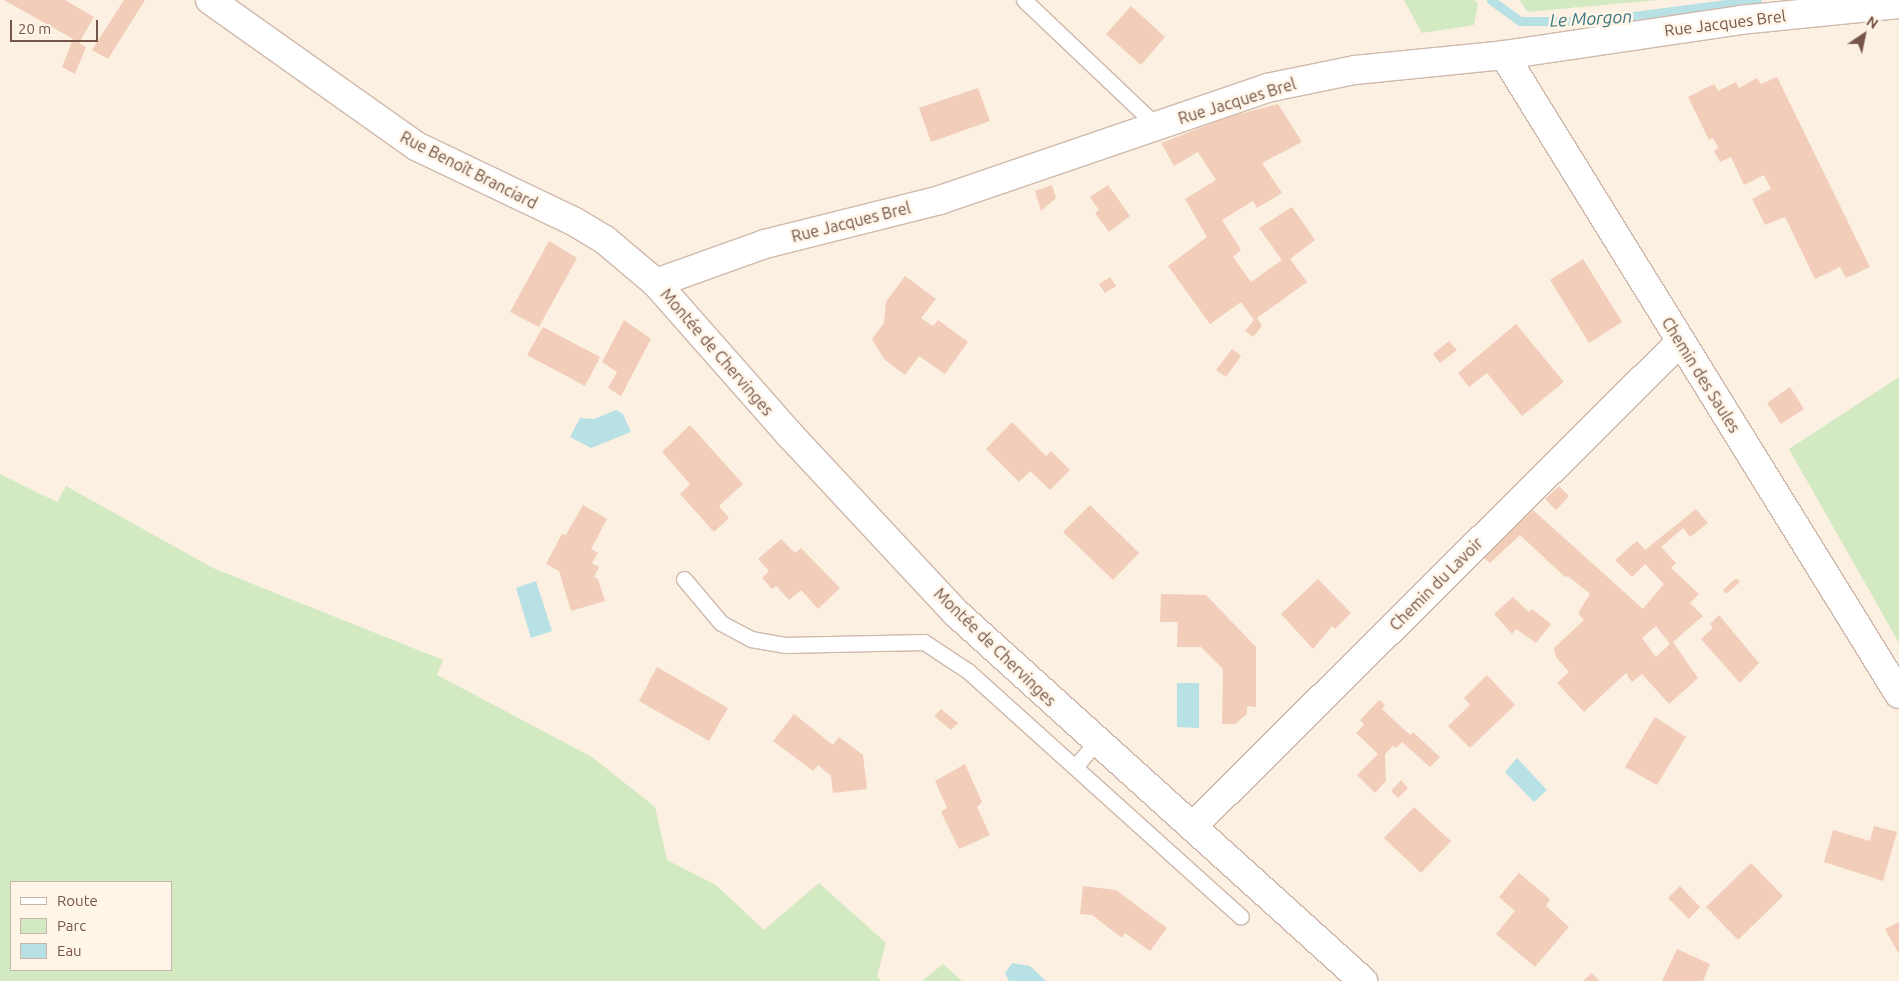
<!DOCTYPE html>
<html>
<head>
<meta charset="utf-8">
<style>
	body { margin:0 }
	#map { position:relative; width:1899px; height:981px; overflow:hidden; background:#fcf0e2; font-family:Ubuntu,sans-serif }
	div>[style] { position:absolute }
	.green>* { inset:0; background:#d3e9c1 }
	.water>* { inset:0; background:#b7e1e5 }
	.stream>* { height:9px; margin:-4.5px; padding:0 4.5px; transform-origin:4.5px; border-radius:4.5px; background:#b7e1e5 }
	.building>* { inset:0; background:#f2cdb9 }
	.roads { filter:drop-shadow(1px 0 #cfb9ac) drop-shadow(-1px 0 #cfb9ac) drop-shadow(0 1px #cfb9ac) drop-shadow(0 -1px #cfb9ac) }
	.service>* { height:15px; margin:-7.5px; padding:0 7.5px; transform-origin:7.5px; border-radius:7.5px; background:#fff }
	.minor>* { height:28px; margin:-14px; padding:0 14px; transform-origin:14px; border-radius:14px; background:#fff }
	.tertiary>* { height:28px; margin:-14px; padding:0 14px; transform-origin:14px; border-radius:14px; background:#fff }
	span { translate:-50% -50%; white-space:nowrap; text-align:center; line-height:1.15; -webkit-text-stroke:5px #fff5e8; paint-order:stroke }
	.street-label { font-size:16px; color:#745548 }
	.water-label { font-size:18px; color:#3f7980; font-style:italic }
	.legend { position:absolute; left:10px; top:881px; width:162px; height:90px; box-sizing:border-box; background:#fff5e8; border:1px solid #c7b5a8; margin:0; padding:6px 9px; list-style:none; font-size:15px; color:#745548 }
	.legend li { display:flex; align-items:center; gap:10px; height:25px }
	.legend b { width:25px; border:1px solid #c7b5a8 }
	.north { position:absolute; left:1839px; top:10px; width:50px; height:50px; -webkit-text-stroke:4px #fff5e8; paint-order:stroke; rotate:34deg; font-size:14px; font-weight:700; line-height:20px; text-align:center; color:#745548 }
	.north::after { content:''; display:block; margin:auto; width:18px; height:22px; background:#745548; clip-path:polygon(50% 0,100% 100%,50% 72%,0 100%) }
	.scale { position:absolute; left:10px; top:20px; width:88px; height:22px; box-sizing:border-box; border:2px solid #745548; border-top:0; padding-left:6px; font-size:15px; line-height:18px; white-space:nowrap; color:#745548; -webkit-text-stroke:4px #fff5e8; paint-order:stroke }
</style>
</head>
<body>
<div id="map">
	<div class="green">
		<i style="clip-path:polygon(1404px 0,1475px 0,1478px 4px,1474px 25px,1422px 33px)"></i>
		<i style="clip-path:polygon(1519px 0,1658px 0,1528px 12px)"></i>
		<i style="clip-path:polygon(1899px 377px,1899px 643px,1789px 449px)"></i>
		<i style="clip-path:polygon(evenodd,0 474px,57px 502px,66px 486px,213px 568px,443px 660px,437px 675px,592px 757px,655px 807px,667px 860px,716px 885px,764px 930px,819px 883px,886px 943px,877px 976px,881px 981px,0 981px,0 474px,11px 882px,171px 882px,171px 970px,11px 970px,11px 882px)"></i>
		<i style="clip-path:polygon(943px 964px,962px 981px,922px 981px)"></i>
	</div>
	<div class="water">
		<i style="clip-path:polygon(616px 410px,623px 414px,631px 432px,591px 448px,570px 437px,580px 418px,594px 419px)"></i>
		<i style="clip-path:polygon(536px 581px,552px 631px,531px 638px,516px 588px)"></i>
		<i style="clip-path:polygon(1177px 683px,1199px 683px,1199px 728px,1177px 727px)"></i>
		<i style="clip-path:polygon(1517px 758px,1547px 790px,1534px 802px,1505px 772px)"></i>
		<i style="clip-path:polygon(1012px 963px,1030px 966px,1046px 981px,1009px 981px,1005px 973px)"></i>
	</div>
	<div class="stream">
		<i style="left:1491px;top:0;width:36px;rotate:36deg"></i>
		<i style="left:1520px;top:21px;width:75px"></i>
		<i style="left:1595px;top:21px;width:163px;rotate:-7.4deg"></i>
	</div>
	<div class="building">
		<i style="clip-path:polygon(4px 0,65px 0,94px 17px,79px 43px,86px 47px,75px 74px,62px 67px,73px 39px)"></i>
		<i style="clip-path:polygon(124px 0,145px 0,108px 59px,92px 50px)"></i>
		<i style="clip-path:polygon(1131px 6px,1165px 37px,1141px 65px,1106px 34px)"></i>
		<i style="clip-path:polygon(1777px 77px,1870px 267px,1846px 278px,1840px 267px,1815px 279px,1785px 217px,1765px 225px,1752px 199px,1771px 189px,1764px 175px,1744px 185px,1731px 157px,1720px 162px,1714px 151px,1718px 148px,1713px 138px,1709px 140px,1688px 97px,1714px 84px,1718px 91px,1736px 82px,1739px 88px,1757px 78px,1761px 84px)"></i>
		<i style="clip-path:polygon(978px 88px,990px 121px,931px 142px,919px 108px)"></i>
		<i style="clip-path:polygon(1278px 104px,1302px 142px,1262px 163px,1282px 193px,1257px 208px,1253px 201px,1222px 220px,1241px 250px,1233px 257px,1251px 282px,1282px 260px,1259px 228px,1292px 207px,1315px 240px,1290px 259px,1307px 282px,1257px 318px,1262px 326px,1253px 337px,1245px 331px,1254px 320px,1241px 302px,1210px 324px,1168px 266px,1207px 237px,1185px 199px,1216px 180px,1198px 152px,1174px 166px,1161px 143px,1228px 117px)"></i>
		<i style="clip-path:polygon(1052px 185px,1056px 198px,1041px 211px,1035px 191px)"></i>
		<i style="clip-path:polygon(1108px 185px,1130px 216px,1109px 232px,1095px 213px,1099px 210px,1090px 197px)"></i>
		<i style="clip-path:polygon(549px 241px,577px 258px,539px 327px,510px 312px)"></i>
		<i style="clip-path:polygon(1583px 259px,1622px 322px,1589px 343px,1550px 280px)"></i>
		<i style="clip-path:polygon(905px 276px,936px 299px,921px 318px,933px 326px,938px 320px,968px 342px,945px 374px,919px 356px,905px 375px,884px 359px,872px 339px,884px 323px,886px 302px)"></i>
		<i style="clip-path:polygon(1110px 277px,1116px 286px,1105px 293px,1099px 284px)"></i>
		<i style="clip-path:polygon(624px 320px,651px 339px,621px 396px,608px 388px,617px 372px,602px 362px)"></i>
		<i style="clip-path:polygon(1516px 324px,1564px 382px,1522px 416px,1487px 373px,1469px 387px,1458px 373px)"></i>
		<i style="clip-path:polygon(543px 327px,600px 357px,585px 386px,527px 355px)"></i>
		<i style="clip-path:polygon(1449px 341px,1457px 350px,1440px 363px,1433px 354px)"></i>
		<i style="clip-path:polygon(1232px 349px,1241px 356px,1226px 377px,1216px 370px)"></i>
		<i style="clip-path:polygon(1790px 387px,1804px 409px,1781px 424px,1767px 403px)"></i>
		<i style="clip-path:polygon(1012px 422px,1046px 456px,1051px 451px,1070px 470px,1050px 490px,1030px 471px,1019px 482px,986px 449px)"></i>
		<i style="clip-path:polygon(690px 425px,743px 484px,719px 506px,729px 518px,714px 532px,680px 494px,690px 484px,662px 452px)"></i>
		<i style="clip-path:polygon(1559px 486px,1569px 496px,1556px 510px,1545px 499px)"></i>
		<i style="clip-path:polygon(583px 505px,607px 519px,591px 549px,598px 553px,592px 563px,599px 567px,594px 577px,598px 579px,605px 601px,571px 611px,559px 571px,546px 564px,562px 534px,566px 535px)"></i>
		<i style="clip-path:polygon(1090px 505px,1139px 553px,1113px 580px,1063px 532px)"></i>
		<i style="clip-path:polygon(evenodd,1696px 509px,1708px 523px,1690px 537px,1683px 528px,1661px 547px,1676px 563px,1671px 568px,1699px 594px,1690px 603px,1703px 616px,1673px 642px,1698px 678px,1669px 704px,1642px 674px,1632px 682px,1626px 673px,1584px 712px,1557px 683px,1569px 672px,1556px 657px,1554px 648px,1584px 620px,1578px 613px,1590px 594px,1568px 576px,1565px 577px,1520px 535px,1490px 563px,1484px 558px,1533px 510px,1643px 609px,1664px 584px,1645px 564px,1632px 577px,1615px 560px,1637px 541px,1645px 550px,1696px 509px,1656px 626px,1670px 644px,1656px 657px,1642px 638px,1656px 626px)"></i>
		<i style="clip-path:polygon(781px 539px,795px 553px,801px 548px,840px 588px,818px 609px,801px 590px,789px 600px,776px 586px,772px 589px,762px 578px,769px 571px,758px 559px)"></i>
		<i style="clip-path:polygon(1736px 578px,1740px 582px,1726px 594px,1723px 590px)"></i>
		<i style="clip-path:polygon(1318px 579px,1351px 613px,1335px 629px,1332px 626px,1313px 649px,1281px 614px)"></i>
		<i style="clip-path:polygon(1161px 594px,1206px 595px,1256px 647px,1256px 707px,1247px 706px,1247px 714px,1235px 724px,1222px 724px,1223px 669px,1201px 647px,1177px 647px,1178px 622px,1160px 622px)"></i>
		<i style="clip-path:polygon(1513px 597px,1529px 612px,1532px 609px,1551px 624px,1536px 643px,1516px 629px,1512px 634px,1494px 614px)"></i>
		<i style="clip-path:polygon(1719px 615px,1759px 663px,1740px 683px,1701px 639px,1713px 628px,1710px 624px)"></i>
		<i style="clip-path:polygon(657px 667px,728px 708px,709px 741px,639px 701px)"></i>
		<i style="clip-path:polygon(1487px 675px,1515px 705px,1470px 748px,1448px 726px,1470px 705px,1464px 698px)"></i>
		<i style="clip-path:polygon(1379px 700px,1385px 705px,1382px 709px,1410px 735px,1413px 732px,1440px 757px,1430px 767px,1402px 742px,1396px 748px,1393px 746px,1385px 754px,1386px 781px,1375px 793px,1357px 775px,1378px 754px,1356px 733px,1364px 725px,1360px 720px)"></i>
		<i style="clip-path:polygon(941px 709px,958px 723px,951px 730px,934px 716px)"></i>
		<i style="clip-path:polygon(794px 714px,833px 745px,839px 737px,863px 755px,867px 789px,833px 793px,831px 776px,818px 765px,813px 771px,773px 741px)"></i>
		<i style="clip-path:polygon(1655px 717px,1686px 737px,1657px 785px,1625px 767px)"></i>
		<i style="clip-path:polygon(965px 764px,982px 802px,977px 807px,990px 835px,959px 849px,941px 812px,947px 808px,935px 781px)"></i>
		<i style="clip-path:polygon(1401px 780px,1408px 788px,1398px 798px,1391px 791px)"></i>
		<i style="clip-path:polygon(1414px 807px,1451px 841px,1421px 873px,1384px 838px)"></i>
		<i style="clip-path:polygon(1874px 826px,1897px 832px,1883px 881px,1824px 862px,1833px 830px,1870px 841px)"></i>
		<i style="clip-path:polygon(1751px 863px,1783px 896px,1738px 940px,1706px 907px)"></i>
		<i style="clip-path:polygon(1519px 873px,1550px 899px,1546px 906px,1569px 927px,1535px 967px,1496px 934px,1515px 911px,1499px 897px)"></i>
		<i style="clip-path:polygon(1083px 886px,1116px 890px,1167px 928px,1150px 951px,1125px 933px,1122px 938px,1092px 915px,1080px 914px)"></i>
		<i style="clip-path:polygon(1680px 886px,1700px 907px,1689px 919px,1668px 898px)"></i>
		<i style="clip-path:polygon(1899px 922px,1899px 954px,1885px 929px)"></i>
		<i style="clip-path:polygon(1677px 949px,1710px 964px,1703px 981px,1662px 981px)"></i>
		<i style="clip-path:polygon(1592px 973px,1599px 981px,1583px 981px)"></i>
	</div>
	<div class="roads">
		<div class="service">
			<i style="left:1024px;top:0;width:183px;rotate:43.5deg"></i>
			<i style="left:684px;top:579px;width:57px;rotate:49.9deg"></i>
			<i style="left:721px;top:623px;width:34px;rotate:28deg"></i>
			<i style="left:751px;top:639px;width:34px;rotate:10deg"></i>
			<i style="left:784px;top:645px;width:140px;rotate:-1.2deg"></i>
			<i style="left:924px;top:642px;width:53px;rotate:33.4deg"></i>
			<i style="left:968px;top:671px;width:367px;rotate:42deg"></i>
			<i style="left:1075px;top:767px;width:33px;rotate:-50deg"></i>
		</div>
		<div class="minor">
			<i style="left:1504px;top:55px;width:751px;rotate:58.28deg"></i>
			<i style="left:656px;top:283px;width:116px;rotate:-19.7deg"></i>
			<i style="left:765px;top:244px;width:180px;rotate:-14.1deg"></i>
			<i style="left:940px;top:200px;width:346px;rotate:-18.9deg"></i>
			<i style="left:1267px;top:88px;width:90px;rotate:-11.6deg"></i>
			<i style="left:1355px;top:70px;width:150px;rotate:-5.7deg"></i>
			<i style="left:1504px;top:55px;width:239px;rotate:-8.4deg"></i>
			<i style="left:1740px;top:20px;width:160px;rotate:-5.7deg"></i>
			<i style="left:1192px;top:827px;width:688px;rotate:-44.82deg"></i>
		</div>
		<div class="tertiary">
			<i style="left:210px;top:0;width:252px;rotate:35.3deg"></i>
			<i style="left:416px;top:146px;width:176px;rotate:25.5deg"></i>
			<i style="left:575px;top:222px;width:35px;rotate:31deg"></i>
			<i style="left:605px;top:240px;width:67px;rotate:40.1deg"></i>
			<i style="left:656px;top:283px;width:203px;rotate:48.6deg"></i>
			<i style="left:790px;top:435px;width:243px;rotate:47deg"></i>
			<i style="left:956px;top:613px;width:549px;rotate:42.12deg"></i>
		</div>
	</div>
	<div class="street-label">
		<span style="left:1725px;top:23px;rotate:-7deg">Rue Jacques Brel</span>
		<span style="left:1237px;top:101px;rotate:-17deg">Rue Jacques Brel</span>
		<span style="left:469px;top:170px;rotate:27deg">Rue Benoît Branciard</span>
		<span style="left:851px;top:222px;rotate:-14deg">Rue Jacques Brel</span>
		<span style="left:717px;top:352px;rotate:49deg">Montée de Chervinges</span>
		<span style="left:1701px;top:375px;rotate:58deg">Chemin des Saules</span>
		<span style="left:1436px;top:584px;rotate:-45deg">Chemin du Lavoir</span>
		<span style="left:995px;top:647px;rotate:44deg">Montée de Chervinges</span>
	</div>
	<div class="water-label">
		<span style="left:1591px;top:18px;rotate:-3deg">Le Morgon</span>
	</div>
	<ul class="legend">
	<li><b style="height:6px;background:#fff"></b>Route</li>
	<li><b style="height:14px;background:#d3e9c1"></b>Parc</li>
	<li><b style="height:14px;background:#b7e1e5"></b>Eau</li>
	</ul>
	<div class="north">N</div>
	<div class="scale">20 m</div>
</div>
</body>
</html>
